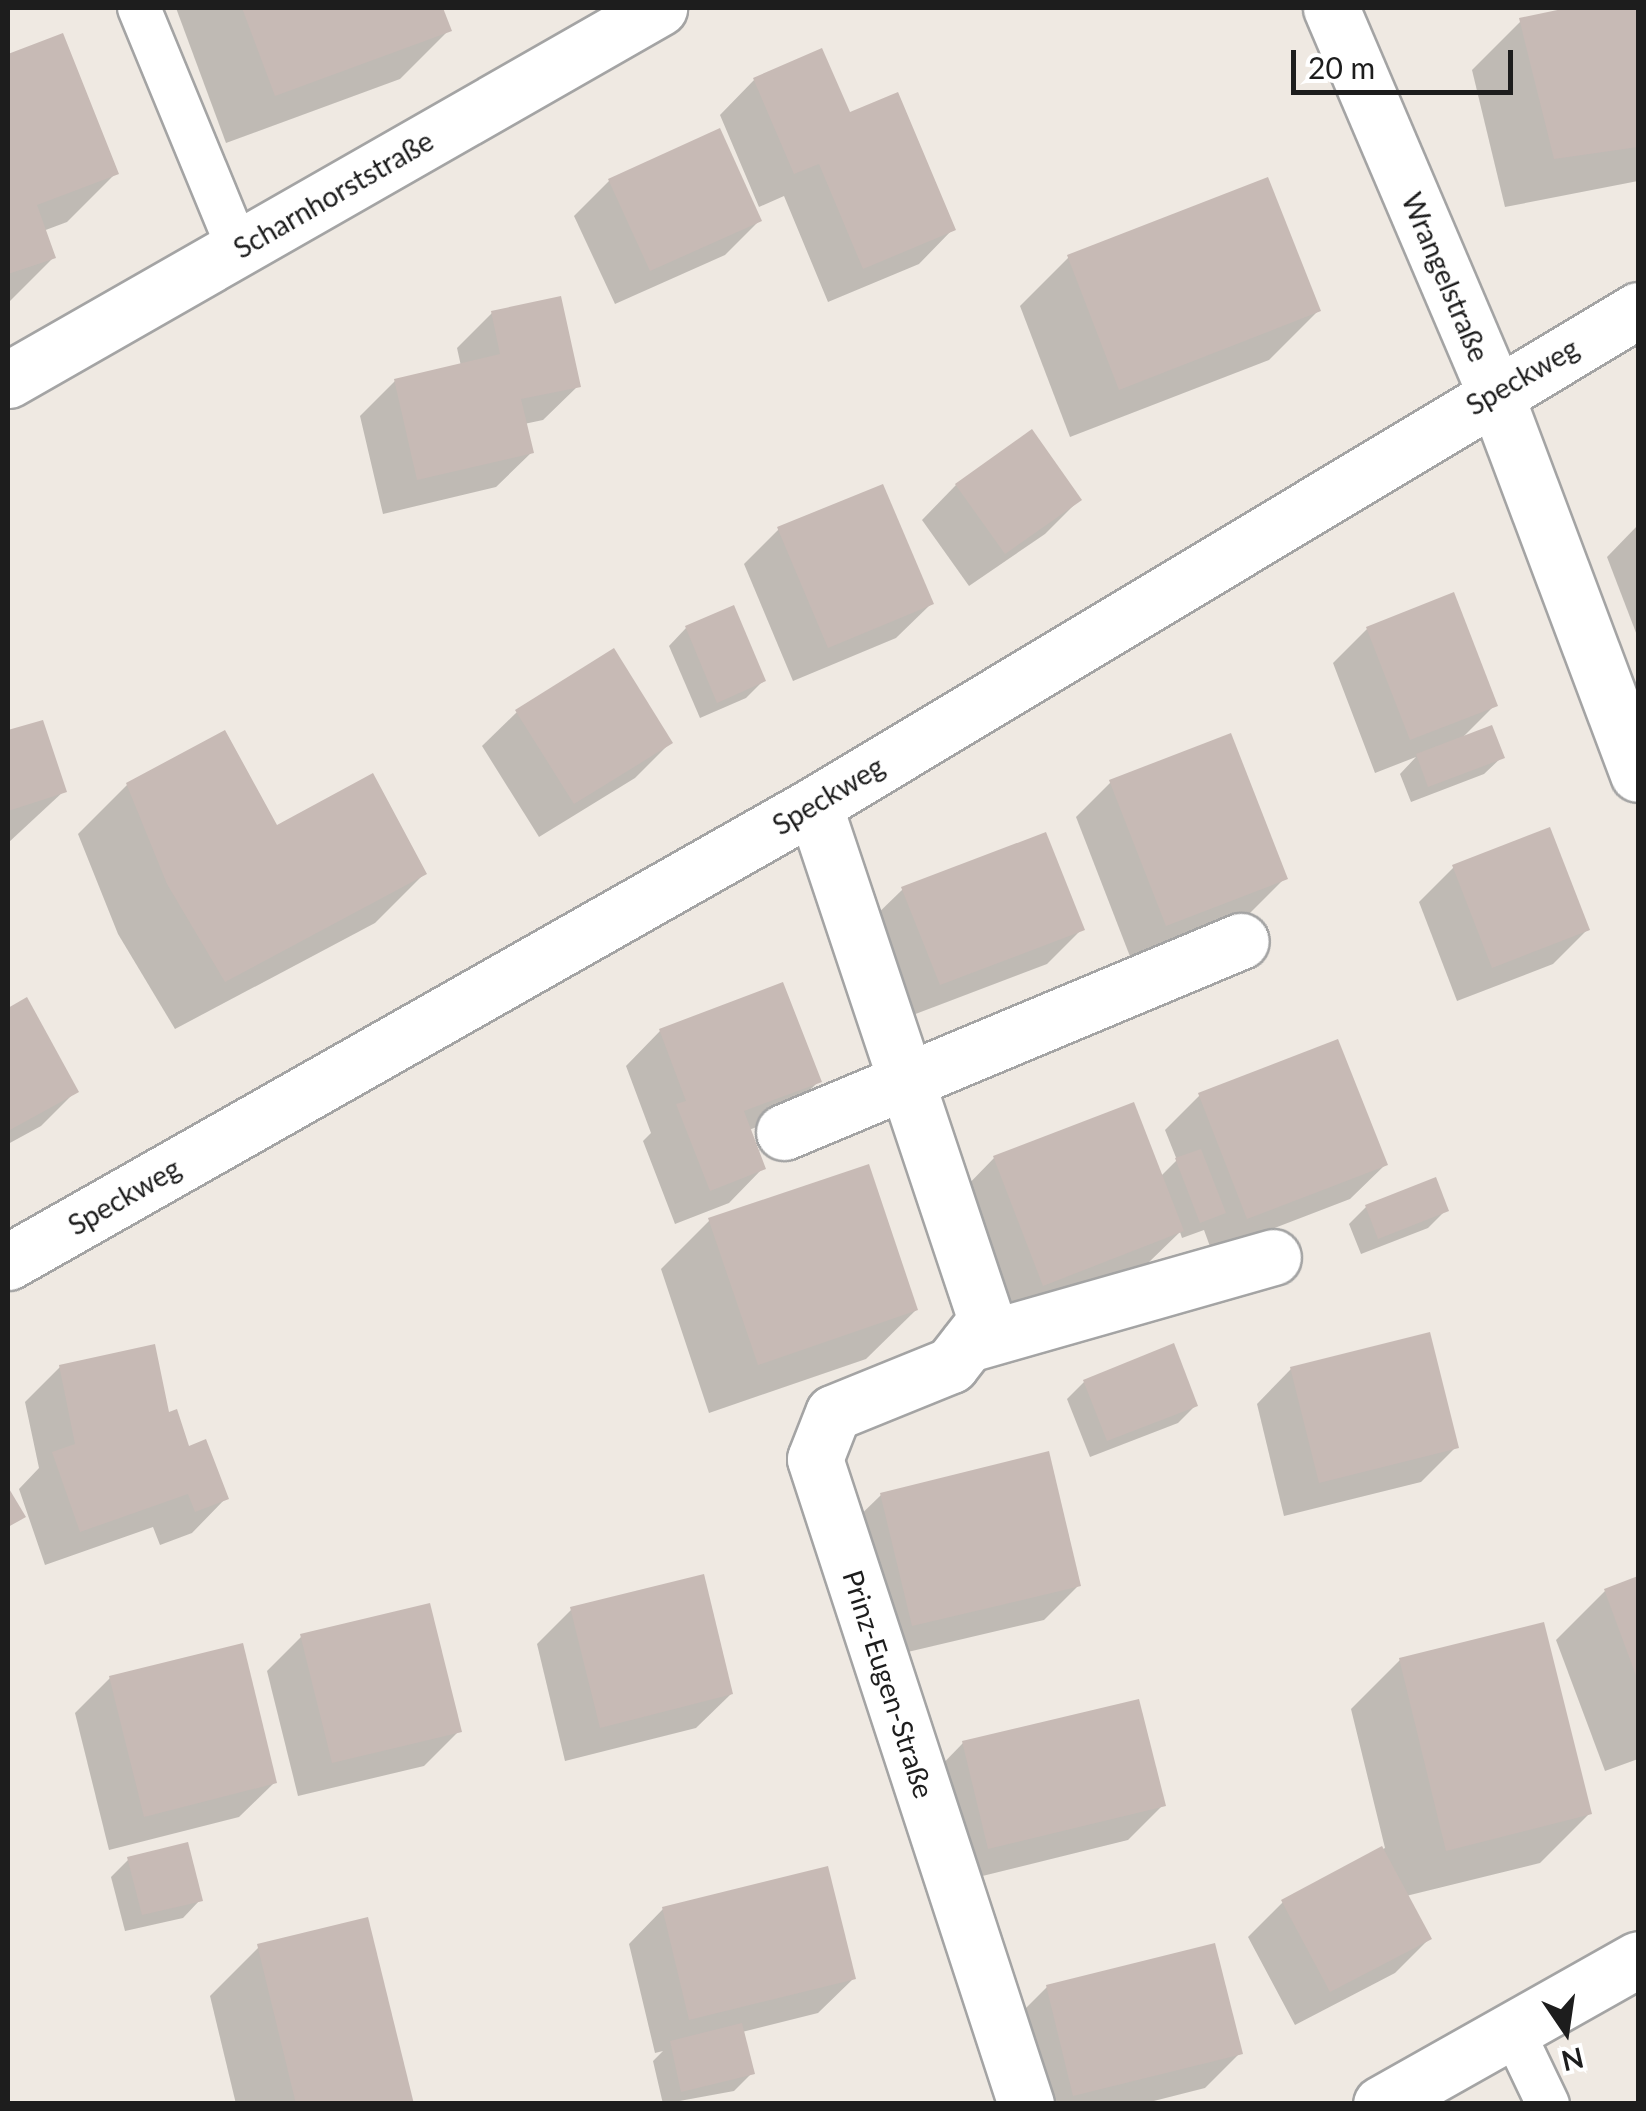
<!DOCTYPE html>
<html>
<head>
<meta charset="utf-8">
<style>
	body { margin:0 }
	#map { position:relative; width:1646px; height:2111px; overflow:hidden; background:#efe9e2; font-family:Lato,sans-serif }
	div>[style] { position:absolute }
	.shadow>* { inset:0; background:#0003 }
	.building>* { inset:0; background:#c7bab5 }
	.roads { filter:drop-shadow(2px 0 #a4a4a4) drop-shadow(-2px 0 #a4a4a4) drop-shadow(0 2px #a4a4a4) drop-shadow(0 -2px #a4a4a4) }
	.lane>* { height:42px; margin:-21px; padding:0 21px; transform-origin:21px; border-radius:21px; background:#fff }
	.street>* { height:55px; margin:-27.5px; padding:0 27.5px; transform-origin:27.5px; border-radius:27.5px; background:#fff }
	span { translate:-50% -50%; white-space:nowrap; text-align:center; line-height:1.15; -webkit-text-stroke:8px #fff; paint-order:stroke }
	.street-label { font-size:28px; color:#1d1d1d }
	.frame { position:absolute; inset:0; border:10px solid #1d1d1d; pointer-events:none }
	.north { position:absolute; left:1516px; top:1981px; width:100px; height:100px; -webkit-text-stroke:8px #fff; paint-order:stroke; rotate:167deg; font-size:28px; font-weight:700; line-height:40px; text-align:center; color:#1d1d1d }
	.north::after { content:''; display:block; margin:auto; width:35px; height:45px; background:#1d1d1d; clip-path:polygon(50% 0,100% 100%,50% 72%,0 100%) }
	.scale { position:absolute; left:1291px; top:50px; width:222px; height:45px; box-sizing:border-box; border:5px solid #1d1d1d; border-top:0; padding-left:12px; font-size:30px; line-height:35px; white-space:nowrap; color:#1d1d1d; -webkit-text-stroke:8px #fff; paint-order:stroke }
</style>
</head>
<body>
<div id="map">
	<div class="shadow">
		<i style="clip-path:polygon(176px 8px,441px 8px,449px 30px,400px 79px,226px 143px)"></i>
		<i style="clip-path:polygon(1578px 8px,1638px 8px,1638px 181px,1505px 207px,1472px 70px,1521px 21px)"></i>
		<i style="clip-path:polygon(61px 36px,116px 173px,67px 222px,43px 231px,53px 258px,8px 303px,8px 57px)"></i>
		<i style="clip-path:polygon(754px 80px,849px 115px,953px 229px,919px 264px,828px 302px,784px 196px,759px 207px,720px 115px)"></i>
		<i style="clip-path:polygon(718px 131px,759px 221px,725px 255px,615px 304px,574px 216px,609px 181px)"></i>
		<i style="clip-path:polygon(1069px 257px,1318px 311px,1269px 360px,1070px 437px,1020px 306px)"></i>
		<i style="clip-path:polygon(492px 313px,578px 386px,543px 420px,524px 424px,531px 453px,496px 487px,383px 514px,360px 416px,395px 381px,461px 366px,457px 348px)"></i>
		<i style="clip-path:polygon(956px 485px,1079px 500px,1045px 534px,969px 586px,922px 520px)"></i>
		<i style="clip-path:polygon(1638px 525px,1638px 638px,1607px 557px)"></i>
		<i style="clip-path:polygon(779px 529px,931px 604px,896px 638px,793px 681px,744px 564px)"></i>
		<i style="clip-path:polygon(686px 628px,763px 681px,746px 698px,700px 718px,669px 646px)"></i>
		<i style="clip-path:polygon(1367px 629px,1495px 705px,1460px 740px,1502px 757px,1484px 774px,1411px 802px,1400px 774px,1416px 757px,1375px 773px,1333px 663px)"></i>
		<i style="clip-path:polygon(517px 712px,670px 743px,635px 778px,539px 837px,482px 746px)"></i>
		<i style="clip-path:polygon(8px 731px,64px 791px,8px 843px)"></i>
		<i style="clip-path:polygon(1111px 782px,1285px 878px,1250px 913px,1131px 959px,1076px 817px)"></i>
		<i style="clip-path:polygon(127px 785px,276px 828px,424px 874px,375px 923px,175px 1029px,118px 934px,78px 834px)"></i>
		<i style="clip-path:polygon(1454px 867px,1587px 930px,1553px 964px,1457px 1001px,1419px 902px)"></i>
		<i style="clip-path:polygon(903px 889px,1082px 929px,1047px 964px,905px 1018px,868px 923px)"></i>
		<i style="clip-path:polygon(26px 1000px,76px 1091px,41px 1126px,8px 1144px,8px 1010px)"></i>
		<i style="clip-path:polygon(660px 1031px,819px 1081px,784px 1116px,749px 1130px,763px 1168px,729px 1203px,675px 1224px,643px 1141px,651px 1133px,626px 1066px)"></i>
		<i style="clip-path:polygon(1200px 1095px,1385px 1165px,1350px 1199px,1212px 1252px,1204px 1230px,1182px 1238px,1180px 1232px,1146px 1265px,1008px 1318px,960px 1193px,994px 1158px,1160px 1177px,1177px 1160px,1165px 1130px)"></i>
		<i style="clip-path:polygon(1366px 1207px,1446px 1210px,1428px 1228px,1361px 1254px,1349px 1224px)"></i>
		<i style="clip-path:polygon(710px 1220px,916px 1310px,866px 1359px,709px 1413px,661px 1269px)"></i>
		<i style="clip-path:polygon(60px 1367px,167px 1416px,226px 1498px,192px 1533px,160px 1545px,153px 1527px,45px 1565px,19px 1489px,39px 1468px,25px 1402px)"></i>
		<i style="clip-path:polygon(1291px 1369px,1456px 1447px,1421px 1482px,1284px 1516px,1257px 1404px)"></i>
		<i style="clip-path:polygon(1084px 1382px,1195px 1406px,1178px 1423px,1090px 1457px,1067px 1399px)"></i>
		<i style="clip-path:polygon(881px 1495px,1079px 1585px,1044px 1620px,878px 1659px,846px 1529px)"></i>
		<i style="clip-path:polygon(1638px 1580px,1638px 1759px,1605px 1771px,1556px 1640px,1605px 1591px)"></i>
		<i style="clip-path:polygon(571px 1610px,731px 1694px,696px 1728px,565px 1761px,537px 1644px)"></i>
		<i style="clip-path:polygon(302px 1636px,459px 1731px,424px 1766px,298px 1796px,267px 1671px)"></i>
		<i style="clip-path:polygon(1400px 1660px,1589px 1814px,1540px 1863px,1406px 1896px,1429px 1939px,1395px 1973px,1295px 2025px,1248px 1937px,1283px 1902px,1385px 1848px,1351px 1709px)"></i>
		<i style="clip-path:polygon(110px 1678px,274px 1783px,239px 1817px,109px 1850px,75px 1713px)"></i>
		<i style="clip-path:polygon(963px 1743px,1163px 1805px,1128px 1840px,954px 1883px,929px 1778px)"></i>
		<i style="clip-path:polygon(128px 1860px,200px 1900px,183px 1918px,125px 1931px,111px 1877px)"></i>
		<i style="clip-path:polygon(663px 1909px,853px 1979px,818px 2013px,742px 2032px,752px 2073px,734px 2091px,663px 2104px,653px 2061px,663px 2051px,655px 2053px,629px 1944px)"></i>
		<i style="clip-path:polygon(259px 1947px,411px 2104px,236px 2104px,210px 1996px)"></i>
		<i style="clip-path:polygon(1047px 1987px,1240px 2053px,1205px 2088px,1142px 2104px,1032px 2104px,1012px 2022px)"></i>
	</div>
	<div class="building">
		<i style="clip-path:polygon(242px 8px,443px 8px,452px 31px,275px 96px)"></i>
		<i style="clip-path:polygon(1567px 8px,1638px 8px,1638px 147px,1554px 159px,1519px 18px)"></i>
		<i style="clip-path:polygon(63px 33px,119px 174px,37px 205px,56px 258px,8px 274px,8px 54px)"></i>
		<i style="clip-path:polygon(822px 48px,850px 112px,898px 92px,956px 230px,863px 269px,819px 164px,794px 174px,753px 78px)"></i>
		<i style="clip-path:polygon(720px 128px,762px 221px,650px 271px,608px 179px)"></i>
		<i style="clip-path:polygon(1268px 177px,1321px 311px,1119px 390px,1067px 255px)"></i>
		<i style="clip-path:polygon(561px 296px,581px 387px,521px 399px,534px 453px,417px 480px,394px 379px,500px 354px,491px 311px)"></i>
		<i style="clip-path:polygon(1032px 429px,1082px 500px,1005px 554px,955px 484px)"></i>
		<i style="clip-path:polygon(883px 484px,934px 604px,828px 648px,777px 527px)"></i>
		<i style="clip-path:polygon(1454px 592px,1498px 706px,1410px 740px,1366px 627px)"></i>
		<i style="clip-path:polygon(734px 605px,766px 681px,717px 703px,685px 626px)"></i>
		<i style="clip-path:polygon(614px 648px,673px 743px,574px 804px,515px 710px)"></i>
		<i style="clip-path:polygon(43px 720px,67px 792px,8px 811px,8px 730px)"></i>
		<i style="clip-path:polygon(1492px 725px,1505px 758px,1428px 787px,1416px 754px)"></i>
		<i style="clip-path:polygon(225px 730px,277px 825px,373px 773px,427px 874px,225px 982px,167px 884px,126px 783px)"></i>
		<i style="clip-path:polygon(1231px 733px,1288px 879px,1166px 926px,1109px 780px)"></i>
		<i style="clip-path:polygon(1550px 827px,1590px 930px,1492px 968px,1452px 865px)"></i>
		<i style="clip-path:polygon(1046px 832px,1085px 930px,940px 985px,901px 887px)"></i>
		<i style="clip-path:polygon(783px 982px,822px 1082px,744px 1111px,766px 1169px,710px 1191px,676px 1104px,686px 1101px,659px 1029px)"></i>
		<i style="clip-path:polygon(27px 997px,79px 1092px,8px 1131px,8px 1008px)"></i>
		<i style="clip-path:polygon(1338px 1039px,1388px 1165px,1247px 1219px,1198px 1093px)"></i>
		<i style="clip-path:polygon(1134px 1102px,1184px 1231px,1043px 1286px,993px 1156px)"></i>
		<i style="clip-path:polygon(1201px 1149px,1226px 1213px,1200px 1223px,1175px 1158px)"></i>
		<i style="clip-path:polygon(869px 1164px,918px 1310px,758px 1365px,708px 1218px)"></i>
		<i style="clip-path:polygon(1436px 1177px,1449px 1211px,1378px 1239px,1365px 1205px)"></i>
		<i style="clip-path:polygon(1430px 1332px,1459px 1448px,1319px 1483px,1290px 1367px)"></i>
		<i style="clip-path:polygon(1174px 1343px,1198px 1406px,1107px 1441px,1083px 1380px)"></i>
		<i style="clip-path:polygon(155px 1344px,169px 1412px,177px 1409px,189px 1446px,206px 1439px,229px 1499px,195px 1512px,188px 1494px,80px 1532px,52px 1452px,75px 1444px,59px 1365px)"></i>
		<i style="clip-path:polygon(1049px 1451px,1081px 1586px,912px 1626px,880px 1493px)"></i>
		<i style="clip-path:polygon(8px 1487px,26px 1517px,8px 1527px)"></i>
		<i style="clip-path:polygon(704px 1574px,733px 1694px,600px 1728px,570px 1607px)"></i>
		<i style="clip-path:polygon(1638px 1576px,1638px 1681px,1604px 1589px)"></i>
		<i style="clip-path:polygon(430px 1603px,462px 1732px,332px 1763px,300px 1634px)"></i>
		<i style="clip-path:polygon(1544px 1622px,1592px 1814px,1446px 1851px,1399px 1658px)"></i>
		<i style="clip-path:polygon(243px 1643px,277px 1783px,144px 1817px,109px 1676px)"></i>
		<i style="clip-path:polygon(1139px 1699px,1166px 1806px,988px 1849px,962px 1741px)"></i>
		<i style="clip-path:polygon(188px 1842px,203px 1901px,142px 1915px,127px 1857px)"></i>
		<i style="clip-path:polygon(1382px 1846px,1432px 1939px,1330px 1992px,1281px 1900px)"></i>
		<i style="clip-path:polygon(828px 1866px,856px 1979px,689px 2020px,662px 1907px)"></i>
		<i style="clip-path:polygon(368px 1917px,414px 2104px,296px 2104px,257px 1944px)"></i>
		<i style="clip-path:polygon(1215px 1943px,1243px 2054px,1073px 2096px,1046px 1985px)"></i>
		<i style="clip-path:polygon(742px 2023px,755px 2074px,681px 2092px,670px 2041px)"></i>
	</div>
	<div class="roads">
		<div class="lane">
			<i style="left:139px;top:8px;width:260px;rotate:67.6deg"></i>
			<i style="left:1512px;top:2029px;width:83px;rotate:64.4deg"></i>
		</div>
		<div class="street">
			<i style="left:1331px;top:8px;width:416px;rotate:66.9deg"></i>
			<i style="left:1494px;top:391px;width:409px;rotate:69.4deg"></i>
			<i style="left:8px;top:380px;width:750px;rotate:-29.74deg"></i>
			<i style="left:814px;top:805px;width:543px;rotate:71.53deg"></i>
			<i style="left:986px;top:1320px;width:57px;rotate:127.9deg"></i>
			<i style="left:951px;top:1365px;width:127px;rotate:157.9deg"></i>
			<i style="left:833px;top:1413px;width:49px;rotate:111.4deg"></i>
			<i style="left:815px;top:1459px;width:679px;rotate:71.89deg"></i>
			<i style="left:784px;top:1132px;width:495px;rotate:-22.7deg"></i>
			<i style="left:8px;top:1262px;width:927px;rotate:-29.55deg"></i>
			<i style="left:814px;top:805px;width:961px;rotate:-30.99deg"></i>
			<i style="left:968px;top:1344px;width:317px;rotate:-15.9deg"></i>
			<i style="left:1381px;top:2104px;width:295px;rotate:-29.4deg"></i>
		</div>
	</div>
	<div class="street-label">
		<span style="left:333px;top:194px;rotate:-30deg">Scharnhorststraße</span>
		<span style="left:1446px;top:277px;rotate:67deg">Wrangelstraße</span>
		<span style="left:1522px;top:376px;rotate:-30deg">Speckweg</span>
		<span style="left:828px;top:795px;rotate:-31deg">Speckweg</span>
		<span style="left:124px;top:1196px;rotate:-30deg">Speckweg</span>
		<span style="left:889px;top:1684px;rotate:72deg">Prinz-Eugen-Straße</span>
	</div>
	<div class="frame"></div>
	<div class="north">N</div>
	<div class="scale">20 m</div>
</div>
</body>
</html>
